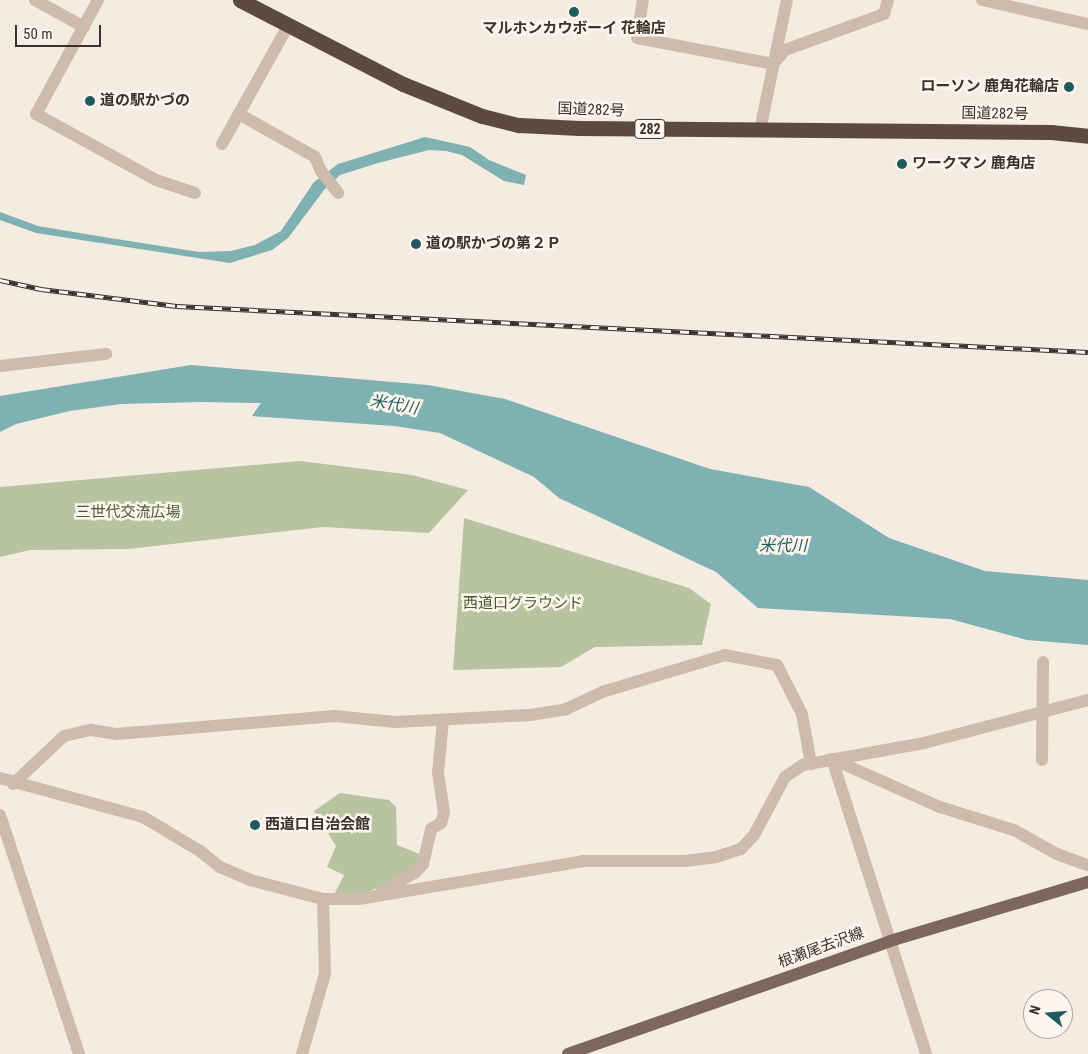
<!DOCTYPE html>
<html>
<head>
<meta charset="utf-8">
<style>
	body { margin:0 }
	#map { position:relative; width:1088px; height:1054px; overflow:hidden; background:#f4ebe1; font-family:"Roboto Condensed","Noto Sans JP",sans-serif }
	div>[style] { position:absolute }
	.green>* { inset:0; background:#b8c4a0 }
	.water>* { inset:0; background:#7fb0b2 }
	.minor>* { height:12px; margin:-6px; padding:0 6px; transform-origin:6px; border-radius:6px; background:#cdbbac }
	.major>* { height:12px; margin:-6px; padding:0 6px; transform-origin:6px; border-radius:6px; background:#7d675c }
	.highway>* { height:15px; margin:-7.5px; padding:0 7.5px; transform-origin:7.5px; border-radius:7.5px; background:#5c4a42 }
	.rail>* { height:5px; margin-top:-2.5px; transform-origin:0; background:repeating-linear-gradient(90deg,#fbf5ee 0 9px,#3b302b 0 18px); box-sizing:border-box; border-block:1px solid #3b302b }
	.dots>* { width:14px; height:14px; translate:-50% -50%; box-sizing:border-box; border:2px solid #fbf5ee; border-radius:50% }
	span { translate:-50% -50%; white-space:nowrap; text-align:center; line-height:1.15; -webkit-text-stroke:5px #fbf5ee; paint-order:stroke }
	.shield-label span { padding:1px 4px; background:#fbf5ee; border:1px solid; border-radius:4px; -webkit-text-stroke-width:0 }
	.shield-label { font-size:14px; color:#3b302b; font-weight:700 }
	.poi-label { font-size:15px; color:#3b302b; font-weight:700 }
	.right { translate:-100% -50%; text-align:right }
	.left { translate:0 -50%; text-align:left }
	.street-label { font-size:15px; color:#3b302b }
	.park-label { font-size:15px; color:#4a5a2e }
	.water-label { font-size:16px; color:#1f5a5e; font-style:italic }
	.north { position:absolute; left:1023px; top:989px; width:50px; height:50px; box-sizing:border-box; background:#fbf5ee; border:1px solid #aea6a0; border-radius:50%; rotate:287deg; font-size:14px; font-weight:700; line-height:20px; text-align:center; color:#3b302b }
	.north::after { content:''; display:block; margin:auto; width:18px; height:22px; background:#1f5a5e; clip-path:polygon(50% 0,100% 100%,50% 72%,0 100%) }
	.scale { position:absolute; left:15px; top:25px; width:86px; height:22px; box-sizing:border-box; border:2px solid #3b302b; border-top:0; padding-left:6px; font-size:15px; line-height:18px; white-space:nowrap; color:#3b302b; -webkit-text-stroke:4px #fbf5ee; paint-order:stroke }
</style>
</head>
<body>
<div id="map">
	<div class="green">
		<i style="clip-path:polygon(300px 461px,412px 475px,468px 490px,429px 533px,323px 527px,128px 549px,30px 550px,0 557px,0 487px)"></i>
		<i style="clip-path:polygon(464px 518px,689px 588px,711px 604px,702px 645px,595px 647px,561px 667px,453px 670px)"></i>
		<i style="clip-path:polygon(340px 793px,389px 800px,396px 807px,397px 845px,422px 855px,410px 875px,360px 895px,335px 893px,344px 875px,327px 867px,336px 846px,314px 811px)"></i>
	</div>
	<div class="water">
		<i style="clip-path:polygon(425px 137px,470px 147px,489px 160px,526px 175px,524px 185px,504px 181px,462px 155px,446px 151px,429px 150px,378px 163px,340px 175px,324px 190px,288px 238px,272px 250px,230px 263px,36px 233px,0 220px,0 212px,38px 226px,110px 238px,199px 252px,231px 251px,255px 245px,281px 231px,314px 182px,338px 164px)"></i>
		<i style="clip-path:polygon(191px 365px,428px 385px,505px 399px,710px 469px,809px 487px,889px 538px,985px 571px,1088px 580px,1088px 645px,1027px 640px,950px 619px,758px 608px,716px 572px,559px 498px,534px 477px,440px 433px,394px 426px,252px 416px,261px 403px,201px 402px,121px 404px,70px 411px,16px 424px,0 432px,0 396px)"></i>
	</div>
	<div class="minor">
		<i style="left:35px;top:0;width:56px;rotate:28.9deg"></i>
		<i style="left:98px;top:0;width:130px;rotate:118.5deg"></i>
		<i style="left:36px;top:114px;width:137px;rotate:28.8deg"></i>
		<i style="left:156px;top:180px;width:41px;rotate:18.4deg"></i>
		<i style="left:643px;top:0;width:38px;rotate:99deg"></i>
		<i style="left:637px;top:38px;width:138px;rotate:10.8deg"></i>
		<i style="left:982px;top:0;width:109px;rotate:12.8deg"></i>
		<i style="left:773px;top:64px;width:18px;rotate:-49deg"></i>
		<i style="left:785px;top:50px;width:105px;rotate:-20deg"></i>
		<i style="left:884px;top:14px;width:15px;rotate:-74deg"></i>
		<i style="left:239px;top:114px;width:87px;rotate:29.5deg"></i>
		<i style="left:315px;top:157px;width:15px;rotate:67deg"></i>
		<i style="left:321px;top:171px;width:28px;rotate:52deg"></i>
		<i style="left:760px;top:130px;width:133px;rotate:-78.3deg"></i>
		<i style="left:222px;top:144px;width:135px;rotate:-60.8deg"></i>
		<i style="left:0;top:366px;width:107px;rotate:-6.5deg"></i>
		<i style="left:832px;top:759px;width:310px;rotate:72.3deg"></i>
		<i style="left:832px;top:759px;width:118px;rotate:24deg"></i>
		<i style="left:940px;top:807px;width:77px;rotate:17.3deg"></i>
		<i style="left:1014px;top:830px;width:49px;rotate:29.2deg"></i>
		<i style="left:1057px;top:854px;width:33px;rotate:20deg"></i>
		<i style="left:1042px;top:760px;width:98px;rotate:-89.4deg"></i>
		<i style="left:0;top:778px;width:148px;rotate:15.3deg"></i>
		<i style="left:143px;top:817px;width:66px;rotate:30.8deg"></i>
		<i style="left:200px;top:851px;width:26px;rotate:39deg"></i>
		<i style="left:220px;top:867px;width:33px;rotate:23deg"></i>
		<i style="left:250px;top:880px;width:75px;rotate:14.6deg"></i>
		<i style="left:323px;top:899px;width:36px"></i>
		<i style="left:359px;top:899px;width:227px;rotate:-9.6deg"></i>
		<i style="left:583px;top:861px;width:102px"></i>
		<i style="left:685px;top:861px;width:31px;rotate:-7deg"></i>
		<i style="left:716px;top:857px;width:26px;rotate:-18deg"></i>
		<i style="left:741px;top:849px;width:19px;rotate:-47deg"></i>
		<i style="left:754px;top:835px;width:66px;rotate:-61.9deg"></i>
		<i style="left:785px;top:777px;width:22px;rotate:-34deg"></i>
		<i style="left:803px;top:765px;width:123px;rotate:-10.3deg"></i>
		<i style="left:924px;top:743px;width:170px;rotate:-14.7deg"></i>
		<i style="left:13px;top:784px;width:70px;rotate:-43.3deg"></i>
		<i style="left:64px;top:736px;width:28px;rotate:-13deg"></i>
		<i style="left:91px;top:730px;width:25px;rotate:9deg"></i>
		<i style="left:116px;top:734px;width:219px;rotate:-4.7deg"></i>
		<i style="left:334px;top:716px;width:62px;rotate:5.5deg"></i>
		<i style="left:396px;top:722px;width:134px;rotate:-3deg"></i>
		<i style="left:530px;top:715px;width:36px;rotate:-9deg"></i>
		<i style="left:566px;top:709px;width:40px;rotate:-25deg"></i>
		<i style="left:602px;top:692px;width:128px;rotate:-16.7deg"></i>
		<i style="left:725px;top:655px;width:53px;rotate:10.9deg"></i>
		<i style="left:777px;top:665px;width:55px;rotate:63deg"></i>
		<i style="left:802px;top:714px;width:51px;rotate:79.8deg"></i>
		<i style="left:0;top:815px;width:252px;rotate:71.7deg"></i>
		<i style="left:382px;top:891px;width:38px;rotate:-29deg"></i>
		<i style="left:415px;top:873px;width:12px;rotate:-48deg"></i>
		<i style="left:423px;top:864px;width:36px;rotate:-77deg"></i>
		<i style="left:431px;top:829px;width:12px;rotate:-31deg"></i>
		<i style="left:441px;top:823px;width:10px;rotate:-73deg"></i>
		<i style="left:444px;top:813px;width:40px;rotate:-98.5deg"></i>
		<i style="left:438px;top:773px;width:53px;rotate:-84.6deg"></i>
		<i style="left:302px;top:1054px;width:83px;rotate:-74deg"></i>
		<i style="left:325px;top:974px;width:75px;rotate:-91.5deg"></i>
	</div>
	<div class="major">
		<i style="left:568px;top:1054px;width:341px;rotate:-19.3deg"></i>
		<i style="left:890px;top:941px;width:207px;rotate:-16.6deg"></i>
	</div>
	<div class="highway">
		<i style="left:240px;top:0;width:183px;rotate:27.3deg"></i>
		<i style="left:403px;top:84px;width:85px;rotate:22.1deg"></i>
		<i style="left:482px;top:116px;width:38px;rotate:14deg"></i>
		<i style="left:519px;top:125px;width:60px;rotate:2.9deg"></i>
		<i style="left:579px;top:128px;width:472px;rotate:0.5deg"></i>
		<i style="left:1051px;top:132px;width:37px;rotate:6deg"></i>
	</div>
	<div class="rail">
		<i style="left:0;top:280px;width:42px;rotate:12.4deg"></i>
		<i style="left:41px;top:289px;width:137px;rotate:7.1deg"></i>
		<i style="left:177px;top:306px;width:912px;rotate:2.89deg"></i>
	</div>
	<div class="dots">
		<i style="left:574px;top:12px;background:#1f5a5e"></i>
		<i style="left:1069px;top:87px;background:#1f5a5e"></i>
		<i style="left:90px;top:101px;background:#1f5a5e"></i>
		<i style="left:902px;top:164px;background:#1f5a5e"></i>
		<i style="left:416px;top:244px;background:#1f5a5e"></i>
		<i style="left:255px;top:825px;background:#1f5a5e"></i>
	</div>
	<div class="shield-label">
		<span style="left:650px;top:129px">282</span>
	</div>
	<div class="poi-label">
		<span style="left:574px;top:29px">マルホンカウボーイ 花輪店</span>
		<span class="right" style="left:1059px;top:87px">ローソン 鹿角花輪店</span>
		<span class="left" style="left:100px;top:101px">道の駅かづの</span>
		<span class="left" style="left:912px;top:164px">ワークマン 鹿角店</span>
		<span class="left" style="left:426px;top:244px">道の駅かづの第２Ｐ</span>
		<span class="left" style="left:265px;top:825px">西道口自治会館</span>
	</div>
	<div class="street-label">
		<span style="left:591px;top:110px;rotate:2deg">国道282号</span>
		<span style="left:995px;top:114px;rotate:1deg">国道282号</span>
		<span style="left:821px;top:948px;rotate:-20deg">根瀬尾去沢線</span>
	</div>
	<div class="park-label">
		<span style="left:128px;top:513px">三世代交流広場</span>
		<span style="left:523px;top:604px">西道口グラウンド</span>
	</div>
	<div class="water-label">
		<span style="left:394px;top:405px;rotate:10deg">米代川</span>
		<span style="left:783px;top:546px">米代川</span>
	</div>
	<div class="north">N</div>
	<div class="scale">50 m</div>
</div>
</body>
</html>
